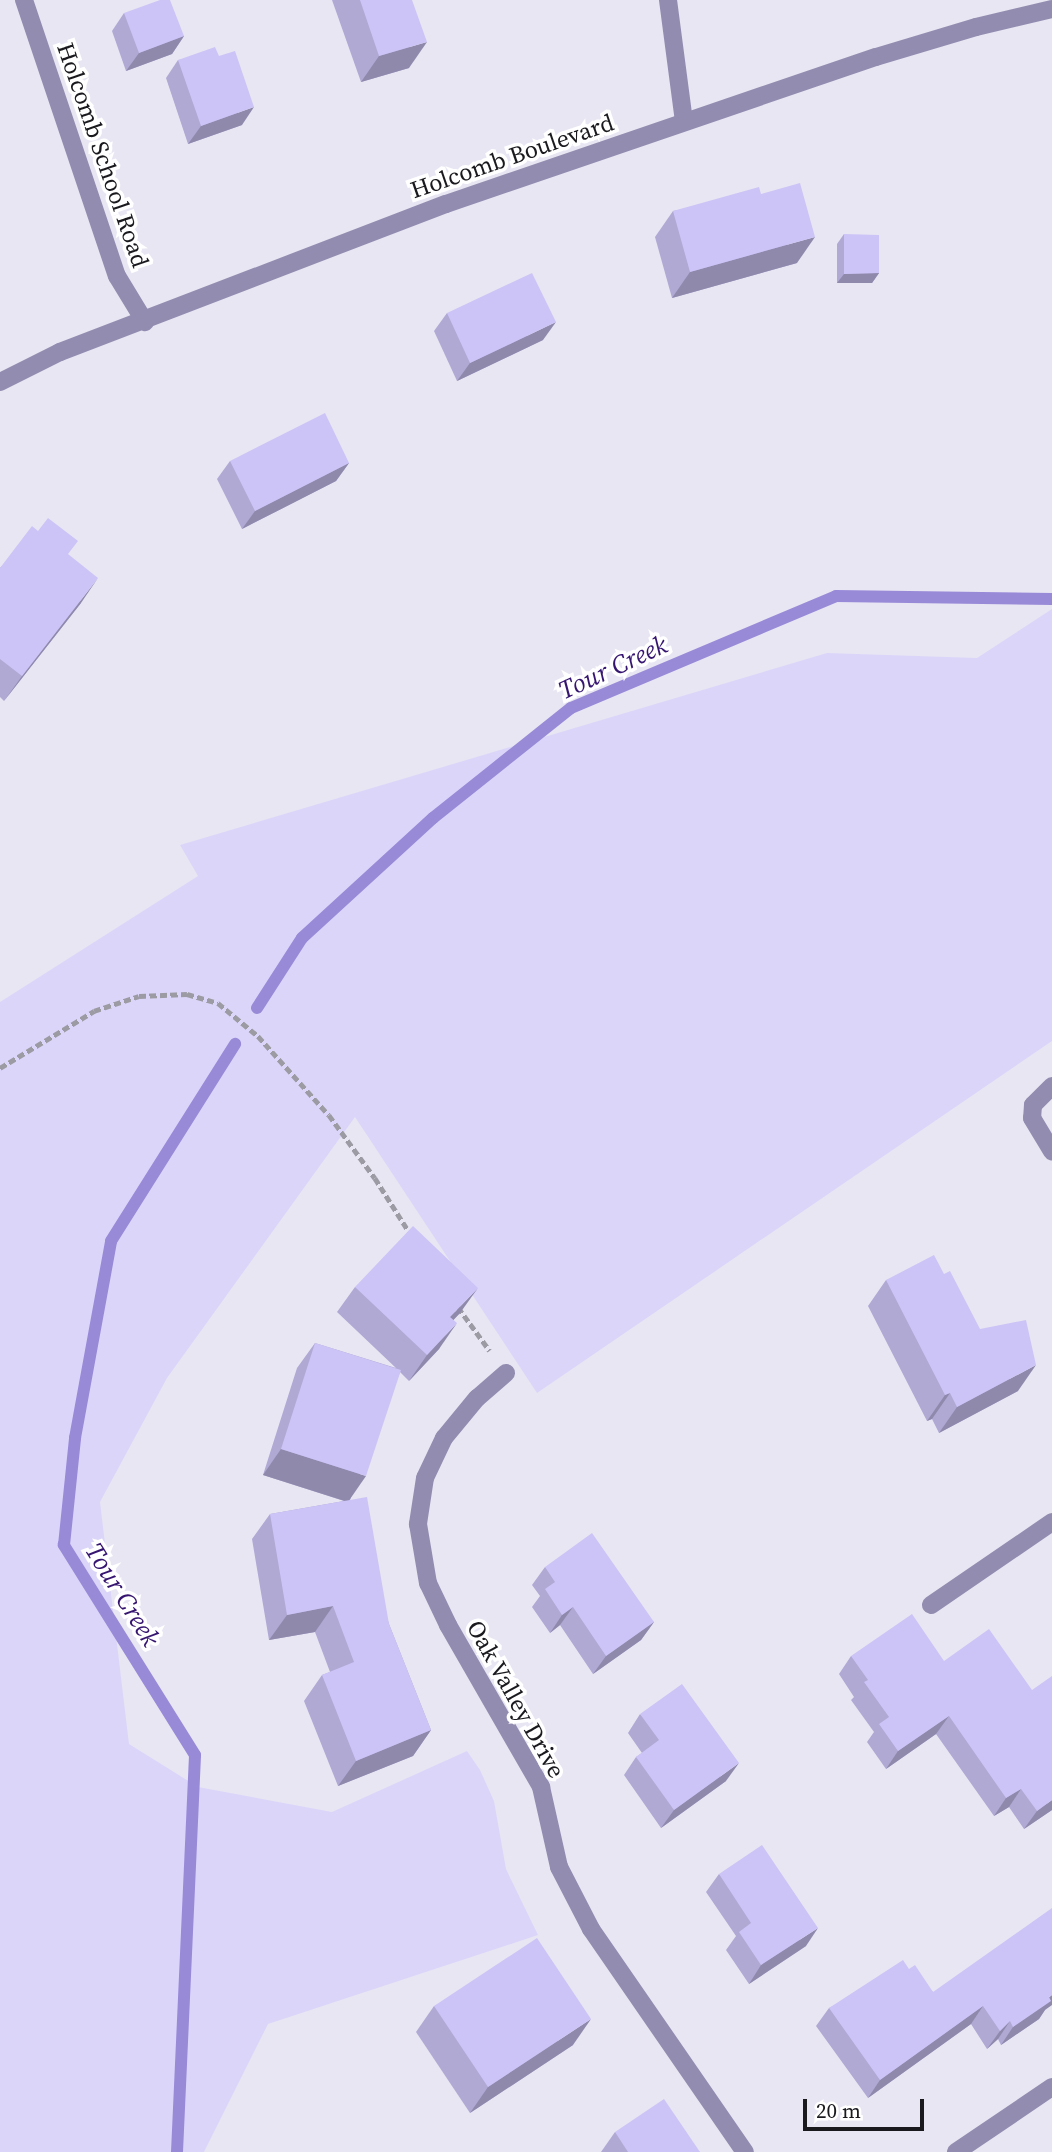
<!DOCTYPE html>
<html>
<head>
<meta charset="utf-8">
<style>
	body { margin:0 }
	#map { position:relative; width:1052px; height:2152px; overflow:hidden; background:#e8e6f3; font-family:"Source Serif 4",serif }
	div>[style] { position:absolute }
	.green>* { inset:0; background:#dbd6f9 }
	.stream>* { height:12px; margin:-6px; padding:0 6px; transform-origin:6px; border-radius:6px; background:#998ad8 }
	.path>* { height:4.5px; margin-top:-2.25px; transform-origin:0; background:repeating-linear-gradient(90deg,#9c9ba4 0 7px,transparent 0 10.5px) }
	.minor>* { height:18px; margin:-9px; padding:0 9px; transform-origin:9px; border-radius:9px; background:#928db0 }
	.wall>* { inset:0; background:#afa9d4 }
	.shaded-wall>* { inset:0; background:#8f89ac }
	.building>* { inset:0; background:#ccc4f6 }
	span { translate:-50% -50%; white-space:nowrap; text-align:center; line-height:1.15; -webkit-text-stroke:7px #fff; paint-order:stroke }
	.street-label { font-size:24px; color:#1a1a1e }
	.water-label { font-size:26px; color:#361571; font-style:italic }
	.scale { position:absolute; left:803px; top:2099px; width:121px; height:32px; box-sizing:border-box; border:4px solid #1a1a1e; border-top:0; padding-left:9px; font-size:21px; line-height:24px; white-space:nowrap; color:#1a1a1e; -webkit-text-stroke:5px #fff; paint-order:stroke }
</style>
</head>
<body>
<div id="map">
	<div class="green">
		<i style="clip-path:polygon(1052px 609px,1052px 1041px,537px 1393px,355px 1117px,167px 1378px,100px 1502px,129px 1744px,198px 1787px,332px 1812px,467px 1751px,480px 1770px,494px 1801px,506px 1869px,538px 1935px,268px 2024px,204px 2152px,0 2152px,0 1002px,198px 876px,180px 845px,827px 653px,977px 658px)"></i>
	</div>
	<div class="stream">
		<i style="left:257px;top:1008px;width:83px;rotate:-57.3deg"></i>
		<i style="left:302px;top:938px;width:178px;rotate:-42.5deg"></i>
		<i style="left:433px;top:818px;width:176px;rotate:-38.6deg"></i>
		<i style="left:571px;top:708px;width:288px;rotate:-22.9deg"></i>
		<i style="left:836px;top:596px;width:216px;rotate:0.8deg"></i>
		<i style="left:177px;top:2152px;width:397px;rotate:-87.4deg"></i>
		<i style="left:195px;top:1755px;width:248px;rotate:-122deg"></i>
		<i style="left:64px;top:1545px;width:108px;rotate:-84.1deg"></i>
		<i style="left:75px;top:1438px;width:200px;rotate:-79.6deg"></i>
		<i style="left:111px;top:1241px;width:233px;rotate:-57.8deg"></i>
	</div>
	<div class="path">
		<i style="left:0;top:1068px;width:110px;rotate:-31.2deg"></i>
		<i style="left:94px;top:1011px;width:47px;rotate:-18.4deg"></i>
		<i style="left:139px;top:996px;width:48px;rotate:-2.4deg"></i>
		<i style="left:187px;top:994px;width:32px;rotate:16deg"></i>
		<i style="left:218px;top:1003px;width:52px;rotate:39.5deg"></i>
		<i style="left:258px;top:1036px;width:106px;rotate:48.1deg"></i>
		<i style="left:329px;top:1115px;width:78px;rotate:53.9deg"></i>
		<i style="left:375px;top:1178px;width:67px;rotate:57.7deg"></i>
		<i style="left:458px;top:1307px;width:54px;rotate:54deg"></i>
	</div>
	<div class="minor">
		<i style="left:24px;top:0;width:291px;rotate:71.4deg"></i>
		<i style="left:117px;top:276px;width:54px;rotate:58.7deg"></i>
		<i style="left:668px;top:0;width:122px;rotate:82.5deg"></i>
		<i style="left:0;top:382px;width:67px;rotate:-26.6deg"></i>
		<i style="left:60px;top:352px;width:413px;rotate:-21deg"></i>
		<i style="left:446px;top:204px;width:454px;rotate:-18.9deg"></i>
		<i style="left:876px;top:57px;width:104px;rotate:-16.7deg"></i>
		<i style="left:976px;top:27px;width:78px;rotate:-13.3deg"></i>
		<i style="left:1052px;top:1086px;width:27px;rotate:135deg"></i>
		<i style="left:1033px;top:1105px;width:13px;rotate:94deg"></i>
		<i style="left:1032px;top:1118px;width:39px;rotate:59deg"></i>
		<i style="left:506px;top:1373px;width:38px;rotate:139deg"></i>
		<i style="left:477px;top:1398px;width:52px;rotate:129.5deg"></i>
		<i style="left:444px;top:1438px;width:44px;rotate:115.4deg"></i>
		<i style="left:425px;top:1478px;width:47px;rotate:98.7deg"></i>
		<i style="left:418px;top:1524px;width:60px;rotate:80.4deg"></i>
		<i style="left:428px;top:1583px;width:47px;rotate:64.5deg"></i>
		<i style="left:448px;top:1625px;width:187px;rotate:60.1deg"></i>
		<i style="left:541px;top:1787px;width:82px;rotate:77.3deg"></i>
		<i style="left:559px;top:1867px;width:70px;rotate:62.7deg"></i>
		<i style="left:591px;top:1929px;width:271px;rotate:55.4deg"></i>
		<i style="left:931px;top:1605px;width:147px;rotate:-34.4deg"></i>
		<i style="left:956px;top:2152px;width:116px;rotate:-34.1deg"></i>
	</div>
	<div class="wall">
		<i style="clip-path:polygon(332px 0,412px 0,409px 68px,361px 82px)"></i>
		<i style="clip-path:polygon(124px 13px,184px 36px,172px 54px,126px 71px,112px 31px)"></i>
		<i style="clip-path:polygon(219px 56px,242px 125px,188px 144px,166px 78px,178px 60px)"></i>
		<i style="clip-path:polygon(761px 194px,797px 263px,672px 298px,655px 237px,673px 211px)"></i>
		<i style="clip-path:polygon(844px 234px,879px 273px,872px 283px,837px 283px,837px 244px)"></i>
		<i style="clip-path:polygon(447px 313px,543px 340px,457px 381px,434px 331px)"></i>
		<i style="clip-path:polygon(230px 461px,349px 463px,336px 481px,242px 529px,217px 479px)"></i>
		<i style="clip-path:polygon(38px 531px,68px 555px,81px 603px,4px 701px,0 697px,0 568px)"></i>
		<i style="clip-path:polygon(944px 1274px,1018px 1391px,939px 1433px,932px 1419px,927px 1421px,868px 1306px,886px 1280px)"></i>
		<i style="clip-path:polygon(355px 1287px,460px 1313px,453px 1320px,439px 1349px,409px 1381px,400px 1372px,350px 1500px,389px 1624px,431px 1730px,413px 1756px,338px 1786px,304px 1701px,322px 1675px,330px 1672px,315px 1632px,269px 1640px,252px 1539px,270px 1514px,344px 1501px,263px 1475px,297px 1368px,315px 1343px,396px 1368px,337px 1312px)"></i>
		<i style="clip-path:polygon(545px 1567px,654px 1622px,641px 1640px,593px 1674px,560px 1625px,550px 1633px,532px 1607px,540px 1596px,532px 1585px)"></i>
		<i style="clip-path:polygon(851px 1656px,944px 1661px,1052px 1810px,1024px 1829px,1009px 1807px,994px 1816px,936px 1734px,886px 1769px,867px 1742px,874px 1732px,851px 1700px,854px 1697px,839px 1674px)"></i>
		<i style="clip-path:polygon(640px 1714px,726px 1781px,661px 1828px,624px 1775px,636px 1757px,642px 1753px,628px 1733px)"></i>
		<i style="clip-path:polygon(719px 1874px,806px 1946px,749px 1984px,726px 1950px,736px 1936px,706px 1892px)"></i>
		<i style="clip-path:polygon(909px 1969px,933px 1992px,1045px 2010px,1039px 2019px,1001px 2045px,998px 2039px,987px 2049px,971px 2024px,868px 2098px,816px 2026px,829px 2008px)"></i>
		<i style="clip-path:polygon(434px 2006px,573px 2045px,470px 2113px,416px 2032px)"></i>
		<i style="clip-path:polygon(615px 2132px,700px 2152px,601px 2152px)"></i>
	</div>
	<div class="shaded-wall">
		<i style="clip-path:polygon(184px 36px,172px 54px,126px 71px,139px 53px)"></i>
		<i style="clip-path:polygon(427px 42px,409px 68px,361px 82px,379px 56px)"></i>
		<i style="clip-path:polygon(254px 107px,242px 125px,188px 144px,201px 126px)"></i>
		<i style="clip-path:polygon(815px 237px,797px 263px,672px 298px,690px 272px)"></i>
		<i style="clip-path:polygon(879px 273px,872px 283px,837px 283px,844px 274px)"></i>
		<i style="clip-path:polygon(556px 322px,543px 340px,457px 381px,470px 363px)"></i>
		<i style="clip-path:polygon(349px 463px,336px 481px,242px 529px,255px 511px)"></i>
		<i style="clip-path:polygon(98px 578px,81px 603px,4px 701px,22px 676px)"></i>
		<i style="clip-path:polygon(478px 1288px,460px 1313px,432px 1343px,450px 1317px)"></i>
		<i style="clip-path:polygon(457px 1323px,439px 1349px,409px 1381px,427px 1355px)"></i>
		<i style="clip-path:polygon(1036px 1365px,1018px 1391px,939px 1433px,957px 1407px)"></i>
		<i style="clip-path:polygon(950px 1393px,932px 1419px,927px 1421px,945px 1395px)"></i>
		<i style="clip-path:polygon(281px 1449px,366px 1476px,348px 1502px,263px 1475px)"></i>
		<i style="clip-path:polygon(333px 1606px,315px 1632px,269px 1640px,287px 1615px)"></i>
		<i style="clip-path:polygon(573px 1607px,560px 1625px,550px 1633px,562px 1615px)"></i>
		<i style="clip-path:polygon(654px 1622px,641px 1640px,593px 1674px,606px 1656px)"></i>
		<i style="clip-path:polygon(949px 1716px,936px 1734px,886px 1769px,898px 1751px)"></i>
		<i style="clip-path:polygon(431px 1730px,413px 1756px,338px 1786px,356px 1761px)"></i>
		<i style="clip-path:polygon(739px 1763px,726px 1781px,661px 1828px,674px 1810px)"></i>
		<i style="clip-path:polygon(1021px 1789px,1009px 1807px,994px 1816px,1006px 1798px)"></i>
		<i style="clip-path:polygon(1052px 1800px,1052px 1810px,1024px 1829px,1037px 1811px)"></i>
		<i style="clip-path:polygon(818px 1928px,806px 1946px,749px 1984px,761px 1965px)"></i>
		<i style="clip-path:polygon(1052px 1995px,1052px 2005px,1045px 2010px,1039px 2019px,1001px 2045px,1013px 2027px)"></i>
		<i style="clip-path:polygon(983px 2006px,971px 2024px,868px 2098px,880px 2080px)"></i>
		<i style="clip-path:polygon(591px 2019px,573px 2045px,470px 2113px,488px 2087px)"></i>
		<i style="clip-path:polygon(1010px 2021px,998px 2039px,987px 2049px,1000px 2031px)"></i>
	</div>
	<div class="building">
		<i style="clip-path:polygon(160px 0,170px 0,184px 36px,139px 53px,124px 13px)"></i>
		<i style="clip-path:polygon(360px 0,412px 0,427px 42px,379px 56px)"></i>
		<i style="clip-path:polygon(215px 47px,219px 56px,235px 51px,254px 107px,201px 126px,178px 60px)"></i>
		<i style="clip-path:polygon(800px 183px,815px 237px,690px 272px,673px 211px,759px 187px,761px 194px)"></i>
		<i style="clip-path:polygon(844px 234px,879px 235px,879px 273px,844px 274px)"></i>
		<i style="clip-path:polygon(532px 273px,556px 322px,470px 363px,447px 313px)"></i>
		<i style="clip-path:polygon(325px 413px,349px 463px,255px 511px,230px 461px)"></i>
		<i style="clip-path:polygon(48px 518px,78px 541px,68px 554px,98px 578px,22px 676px,0 659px,0 568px,32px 526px,38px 531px)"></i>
		<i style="clip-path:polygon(413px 1226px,478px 1288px,450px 1317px,457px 1323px,427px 1355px,355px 1287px)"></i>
		<i style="clip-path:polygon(934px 1255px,944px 1274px,950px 1271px,980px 1329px,1026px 1320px,1036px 1365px,957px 1407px,950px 1393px,945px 1395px,886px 1280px)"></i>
		<i style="clip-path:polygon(315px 1343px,401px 1370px,366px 1476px,281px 1449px)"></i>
		<i style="clip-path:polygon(367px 1497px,389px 1624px,431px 1730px,356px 1761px,322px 1675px,354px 1662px,333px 1606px,287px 1615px,270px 1514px)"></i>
		<i style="clip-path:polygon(592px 1533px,654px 1622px,606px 1656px,573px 1607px,562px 1615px,545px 1589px,555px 1582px,545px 1567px)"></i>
		<i style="clip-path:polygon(912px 1614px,944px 1661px,989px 1629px,1032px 1690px,1052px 1676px,1052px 1800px,1037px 1811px,1021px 1789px,1006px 1798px,949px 1716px,898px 1751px,879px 1724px,889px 1717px,864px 1682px,868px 1680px,851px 1656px)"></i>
		<i style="clip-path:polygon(682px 1684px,739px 1763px,674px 1810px,636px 1757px,659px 1740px,640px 1714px)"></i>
		<i style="clip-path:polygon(762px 1845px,818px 1928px,761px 1965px,739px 1932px,751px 1923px,719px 1874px)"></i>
		<i style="clip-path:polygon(1052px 1908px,1052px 1995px,1049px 1997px,1051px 2001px,1013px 2027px,1010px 2021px,1000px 2031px,983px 2006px,880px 2080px,829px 2008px,903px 1960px,909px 1969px,915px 1965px,933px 1992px)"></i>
		<i style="clip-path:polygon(537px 1938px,591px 2019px,488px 2087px,434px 2006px)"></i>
		<i style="clip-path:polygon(664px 2099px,700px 2152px,628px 2152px,615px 2132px)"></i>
	</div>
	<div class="street-label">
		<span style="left:103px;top:155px;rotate:71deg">Holcomb School Road</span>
		<span style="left:512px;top:156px;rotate:-19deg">Holcomb Boulevard</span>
		<span style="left:516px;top:1699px;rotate:61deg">Oak Valley Drive</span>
	</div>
	<div class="water-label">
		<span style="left:613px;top:668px;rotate:-25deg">Tour Creek</span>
		<span style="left:122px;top:1595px;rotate:58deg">Tour Creek</span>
	</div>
	<div class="scale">20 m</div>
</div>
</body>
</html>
